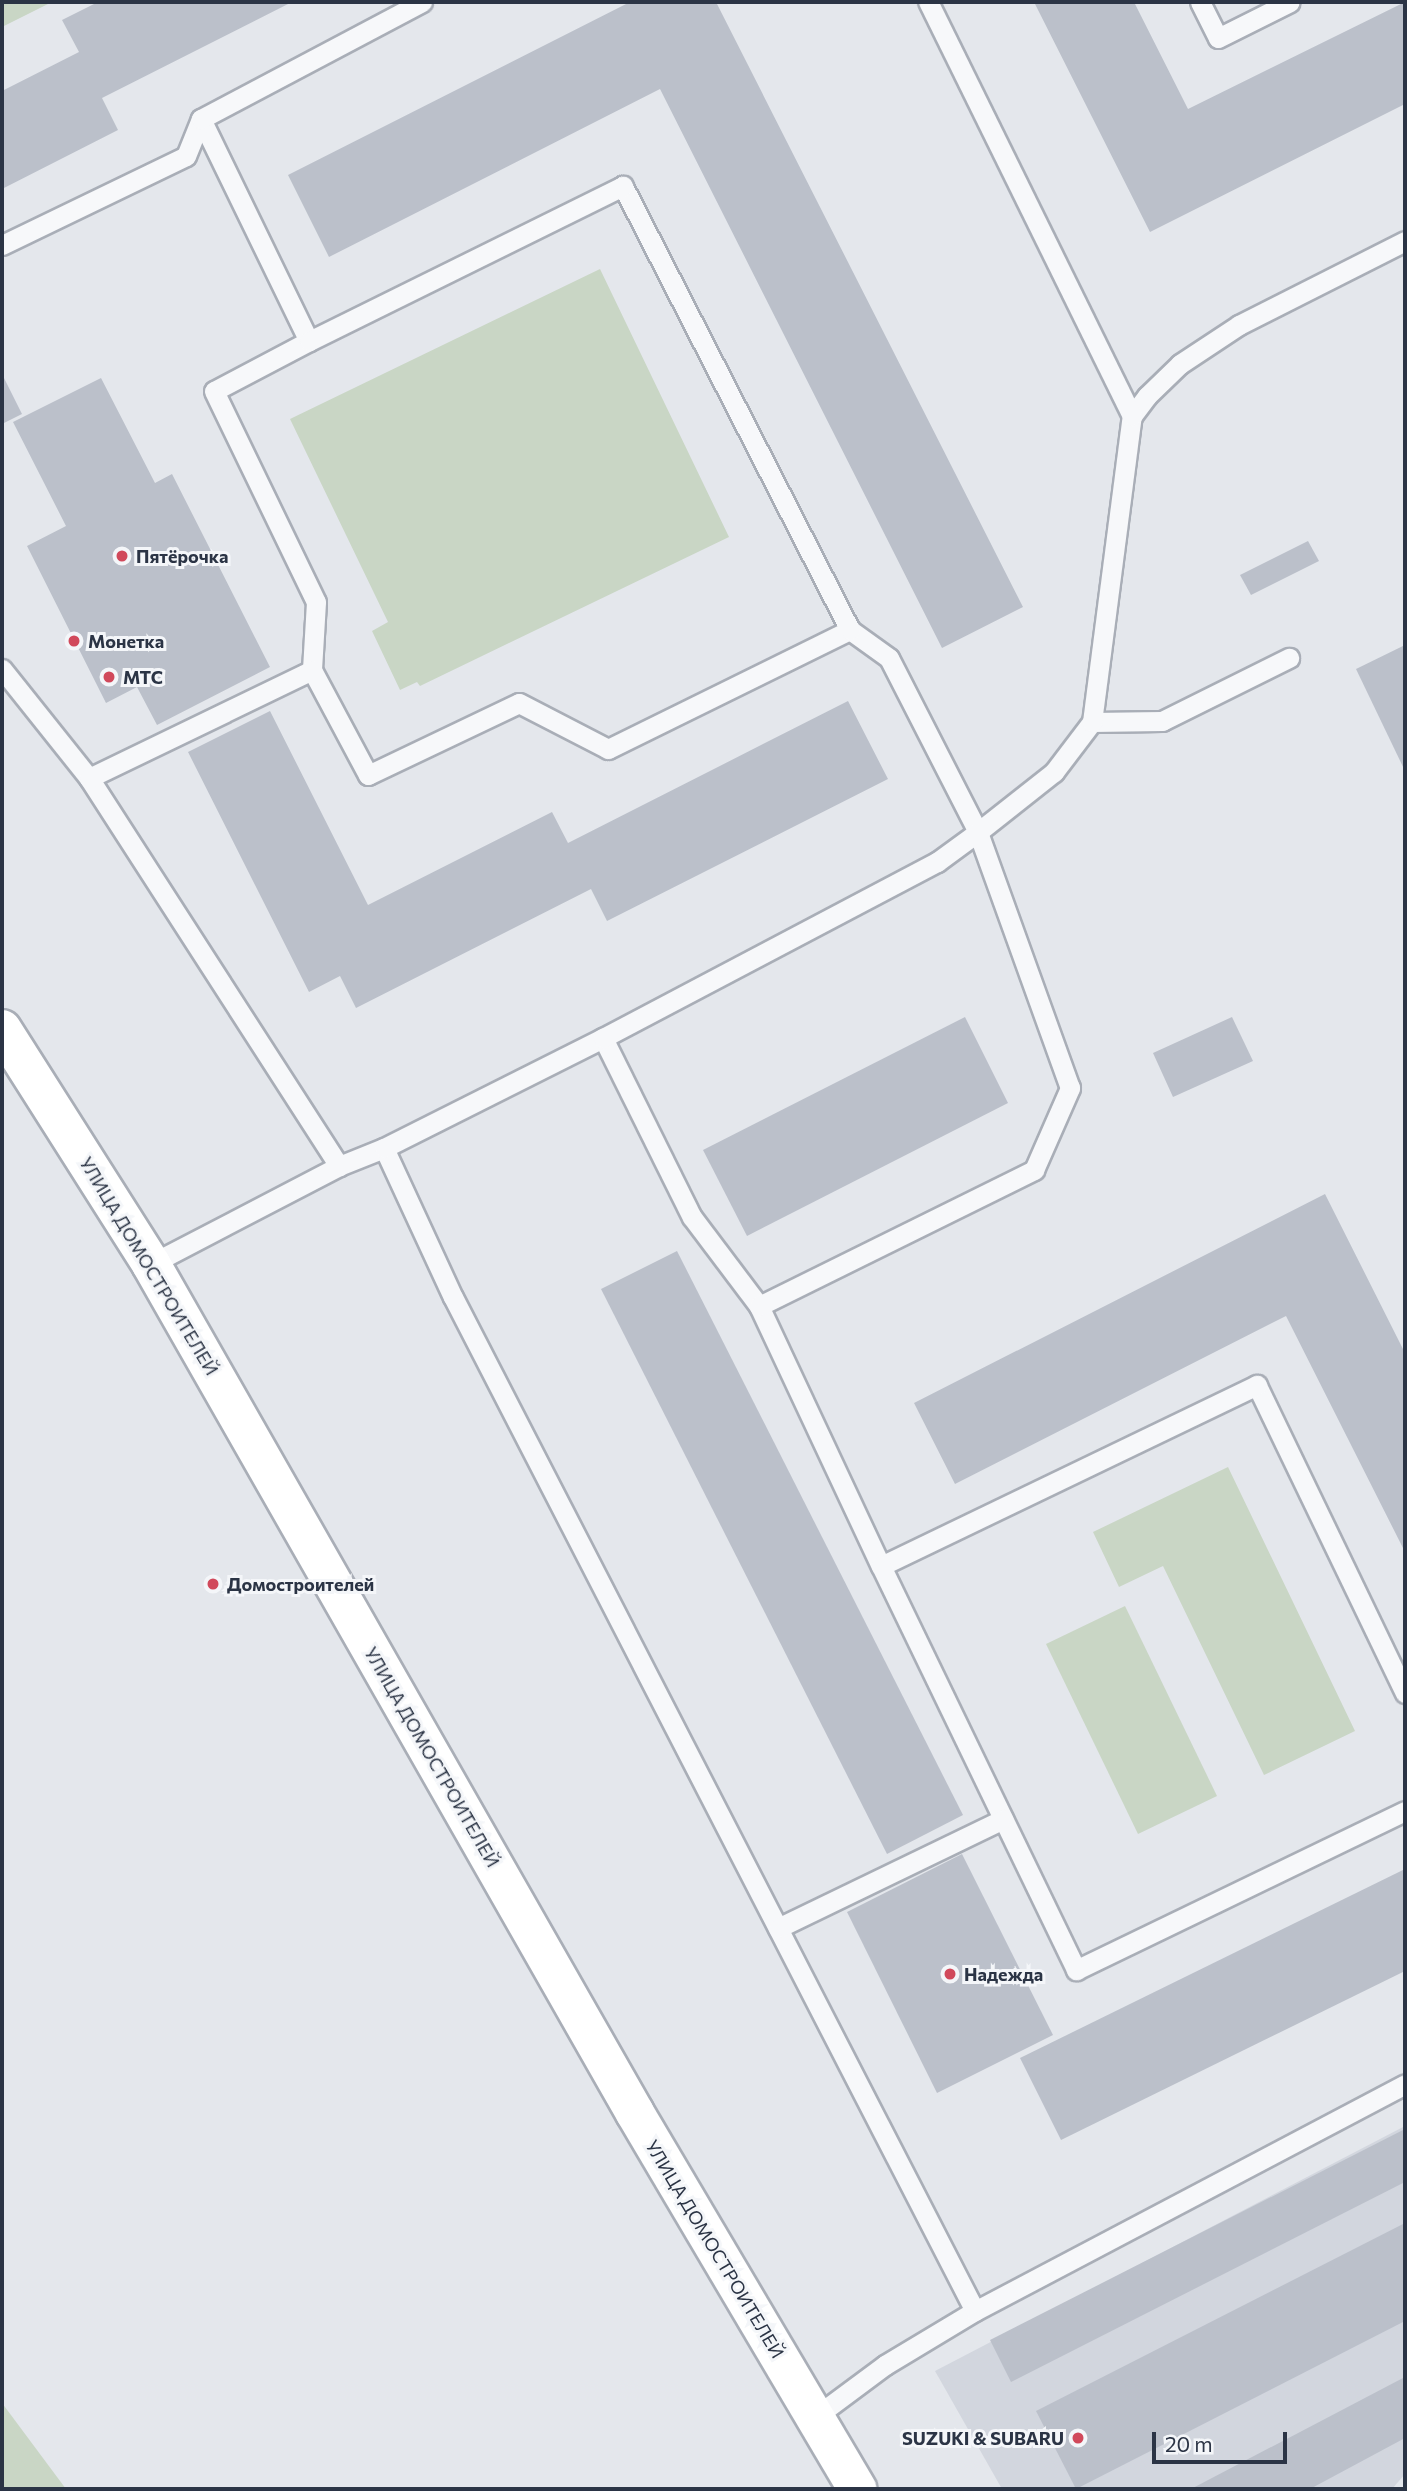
<!DOCTYPE html>
<html>
<head>
<meta charset="utf-8">
<style>
	body { margin:0 }
	#map { position:relative; width:1407px; height:2491px; overflow:hidden; background:#e4e7ec; font-family:Commissioner,sans-serif }
	div>[style] { position:absolute }
	.built>* { inset:0; background:#d2d6de }
	.green>* { inset:0; background:#c9d6c5 }
	.building>* { inset:0; background:#bbc0ca }
	.roads { filter:drop-shadow(2px 0 #a9aeb7) drop-shadow(-2px 0 #a9aeb7) drop-shadow(0 2px #a9aeb7) drop-shadow(0 -2px #a9aeb7) }
	.lane>* { height:19px; margin:-9.5px; padding:0 9.5px; transform-origin:9.5px; border-radius:9.5px; background:#f7f8fa }
	.secondary>* { height:38px; margin:-19px; padding:0 19px; transform-origin:19px; border-radius:19px; background:#fff }
	.dots>* { width:19px; height:19px; translate:-50% -50%; box-sizing:border-box; border:4px solid #f4f6f9; border-radius:50% }
	span { translate:-50% -50%; white-space:nowrap; text-align:center; line-height:1.15; -webkit-text-stroke:6px #f4f6f9; paint-order:stroke }
	.poi-label { font-size:18px; color:#2b3445; font-weight:700 }
	.left { translate:0 -50%; text-align:left }
	.right { translate:-100% -50%; text-align:right }
	.street-label { font-size:18px; color:#2b3445 }
	.frame { position:absolute; inset:0; border:4px solid #2b3445; pointer-events:none }
	.scale { position:absolute; left:1152px; top:2432px; width:135px; height:32px; box-sizing:border-box; border:4px solid #2b3445; border-top:0; padding-left:9px; font-size:21px; line-height:24px; white-space:nowrap; color:#2b3445; -webkit-text-stroke:5px #f4f6f9; paint-order:stroke }
</style>
</head>
<body>
<div id="map">
	<div class="built">
		<i style="clip-path:polygon(1405px 2126px,1405px 2474px,1392px 2489px,1002px 2489px,935px 2371px)"></i>
	</div>
	<div class="green">
		<i style="clip-path:polygon(2px 2px,52px 2px,2px 27px)"></i>
		<i style="clip-path:polygon(600px 269px,729px 537px,420px 686px,417px 682px,400px 690px,372px 631px,388px 622px,290px 419px)"></i>
		<i style="clip-path:polygon(1228px 1467px,1355px 1731px,1264px 1775px,1163px 1566px,1119px 1587px,1093px 1532px)"></i>
		<i style="clip-path:polygon(1125px 1606px,1217px 1796px,1138px 1834px,1046px 1644px)"></i>
		<i style="clip-path:polygon(2px 2403px,66px 2489px,2px 2489px)"></i>
	</div>
	<div class="building">
		<i style="clip-path:polygon(98px 2px,292px 2px,102px 98px,118px 130px,2px 189px,2px 91px,79px 52px,62px 20px)"></i>
		<i style="clip-path:polygon(630px 2px,716px 2px,1023px 607px,942px 648px,660px 89px,329px 257px,288px 175px)"></i>
		<i style="clip-path:polygon(1034px 2px,1134px 2px,1188px 109px,1405px 2px,1405px 104px,1150px 232px)"></i>
		<i style="clip-path:polygon(2px 374px,22px 414px,2px 424px)"></i>
		<i style="clip-path:polygon(101px 378px,155px 483px,172px 474px,270px 667px,157px 725px,137px 687px,106px 703px,27px 546px,66px 526px,13px 422px)"></i>
		<i style="clip-path:polygon(1308px 541px,1319px 561px,1251px 595px,1240px 575px)"></i>
		<i style="clip-path:polygon(1405px 645px,1405px 771px,1356px 669px)"></i>
		<i style="clip-path:polygon(848px 701px,888px 779px,607px 921px,591px 889px,356px 1008px,340px 976px,309px 992px,188px 752px,270px 711px,368px 905px,552px 812px,568px 843px)"></i>
		<i style="clip-path:polygon(965px 1017px,1008px 1103px,747px 1236px,703px 1150px)"></i>
		<i style="clip-path:polygon(1232px 1017px,1253px 1061px,1173px 1097px,1153px 1053px)"></i>
		<i style="clip-path:polygon(1325px 1194px,1405px 1353px,1405px 1552px,1286px 1316px,955px 1484px,914px 1403px)"></i>
		<i style="clip-path:polygon(677px 1251px,963px 1815px,887px 1854px,601px 1289px)"></i>
		<i style="clip-path:polygon(962px 1854px,1053px 2035px,937px 2093px,847px 1912px)"></i>
		<i style="clip-path:polygon(1405px 1869px,1405px 1971px,1061px 2140px,1020px 2058px)"></i>
		<i style="clip-path:polygon(1405px 2129px,1405px 2182px,1011px 2382px,990px 2340px)"></i>
		<i style="clip-path:polygon(1405px 2223px,1405px 2321px,1076px 2489px,1036px 2411px)"></i>
		<i style="clip-path:polygon(1403px 2378px,1405px 2438px,1310px 2489px,1191px 2489px)"></i>
	</div>
	<div class="roads">
		<div class="lane">
			<i style="left:1200px;top:2px;width:40px;rotate:63.4deg"></i>
			<i style="left:1218px;top:38px;width:80px;rotate:-26.6deg"></i>
			<i style="left:201px;top:119px;width:247px;rotate:64.1deg"></i>
			<i style="left:309px;top:341px;width:107px;rotate:152.2deg"></i>
			<i style="left:214px;top:391px;width:234px;rotate:64.2deg"></i>
			<i style="left:316px;top:602px;width:68px;rotate:93.4deg"></i>
			<i style="left:2px;top:245px;width:204px;rotate:-25.8deg"></i>
			<i style="left:186px;top:156px;width:40px;rotate:-68deg"></i>
			<i style="left:201px;top:119px;width:250px;rotate:-27.9deg"></i>
			<i style="left:1132px;top:416px;width:25px;rotate:-53deg"></i>
			<i style="left:1147px;top:396px;width:46px;rotate:-44.1deg"></i>
			<i style="left:1180px;top:364px;width:71px;rotate:-33.5deg"></i>
			<i style="left:1239px;top:325px;width:186px;rotate:-26.8deg"></i>
			<i style="left:2px;top:669px;width:139px;rotate:51.4deg"></i>
			<i style="left:89px;top:778px;width:462px;rotate:57.2deg"></i>
			<i style="left:1092px;top:722px;width:70px;rotate:-0.8deg"></i>
			<i style="left:1162px;top:721px;width:142px;rotate:-26.4deg"></i>
			<i style="left:89px;top:778px;width:248px;rotate:-25.8deg"></i>
			<i style="left:312px;top:670px;width:119px;rotate:61.9deg"></i>
			<i style="left:368px;top:775px;width:167px;rotate:-25.5deg"></i>
			<i style="left:519px;top:703px;width:100px;rotate:27.3deg"></i>
			<i style="left:608px;top:749px;width:270px;rotate:-26.2deg"></i>
			<i style="left:603px;top:1038px;width:200px;rotate:63.6deg"></i>
			<i style="left:692px;top:1217px;width:111px;rotate:53deg"></i>
			<i style="left:759px;top:1306px;width:287px;rotate:64.9deg"></i>
			<i style="left:384px;top:1148px;width:164px;rotate:65.2deg"></i>
			<i style="left:453px;top:1297px;width:1140px;rotate:62.76deg"></i>
			<i style="left:151px;top:1264px;width:212px;rotate:-27.5deg"></i>
			<i style="left:339px;top:1166px;width:48px;rotate:-21.8deg"></i>
			<i style="left:384px;top:1148px;width:245px;rotate:-26.7deg"></i>
			<i style="left:603px;top:1038px;width:378px;rotate:-27.8deg"></i>
			<i style="left:937px;top:862px;width:51px;rotate:-36.2deg"></i>
			<i style="left:978px;top:832px;width:195px;rotate:-117.1deg"></i>
			<i style="left:889px;top:658px;width:48px;rotate:-144.3deg"></i>
			<i style="left:850px;top:630px;width:499px;rotate:-117.1deg"></i>
			<i style="left:623px;top:186px;width:350px;rotate:153.7deg"></i>
			<i style="left:759px;top:1306px;width:307px;rotate:-26.3deg"></i>
			<i style="left:1034px;top:1170px;width:90px;rotate:-66.3deg"></i>
			<i style="left:1070px;top:1088px;width:272px;rotate:-109.8deg"></i>
			<i style="left:978px;top:832px;width:97px;rotate:-38.3deg"></i>
			<i style="left:1054px;top:772px;width:63px;rotate:-52.8deg"></i>
			<i style="left:1092px;top:722px;width:309px;rotate:-82.6deg"></i>
			<i style="left:1132px;top:416px;width:462px;rotate:-116.2deg"></i>
			<i style="left:1405px;top:1693px;width:342px;rotate:-115.7deg"></i>
			<i style="left:1257px;top:1385px;width:417px;rotate:154.3deg"></i>
			<i style="left:881px;top:1566px;width:449px;rotate:64.2deg"></i>
			<i style="left:1076px;top:1970px;width:365px;rotate:-25.8deg"></i>
			<i style="left:778px;top:1928px;width:250px;rotate:-25.8deg"></i>
			<i style="left:815px;top:2417px;width:87px;rotate:-36.6deg"></i>
			<i style="left:885px;top:2365px;width:105px;rotate:-31deg"></i>
			<i style="left:975px;top:2311px;width:486px;rotate:-27.8deg"></i>
		</div>
		<div class="secondary">
			<i style="left:2px;top:1029px;width:278px;rotate:57.6deg"></i>
			<i style="left:151px;top:1264px;width:977px;rotate:60.31deg"></i>
			<i style="left:635px;top:2113px;width:437px;rotate:59.4deg"></i>
		</div>
	</div>
	<div class="dots">
		<i style="left:122px;top:556px;background:#d1495b"></i>
		<i style="left:74px;top:641px;background:#d1495b"></i>
		<i style="left:109px;top:677px;background:#d1495b"></i>
		<i style="left:213px;top:1584px;background:#d1495b"></i>
		<i style="left:950px;top:1974px;background:#d1495b"></i>
		<i style="left:1078px;top:2438px;background:#d1495b"></i>
	</div>
	<div class="poi-label">
		<span class="left" style="left:136px;top:556px">Пятёрочка</span>
		<span class="left" style="left:88px;top:641px">Монетка</span>
		<span class="left" style="left:123px;top:677px">МТС</span>
		<span class="left" style="left:227px;top:1584px">Домостроителей</span>
		<span class="left" style="left:964px;top:1974px">Надежда</span>
		<span class="right" style="left:1064px;top:2438px">SUZUKI &amp; SUBARU</span>
	</div>
	<div class="street-label">
		<span style="left:149px;top:1266px;rotate:59deg">УЛИЦА ДОМОСТРОИТЕЛЕЙ</span>
		<span style="left:432px;top:1757px;rotate:60deg">УЛИЦА ДОМОСТРОИТЕЛЕЙ</span>
		<span style="left:715px;top:2249px;rotate:59deg">УЛИЦА ДОМОСТРОИТЕЛЕЙ</span>
	</div>
	<div class="frame"></div>
	<div class="scale">20 m</div>
</div>
</body>
</html>
